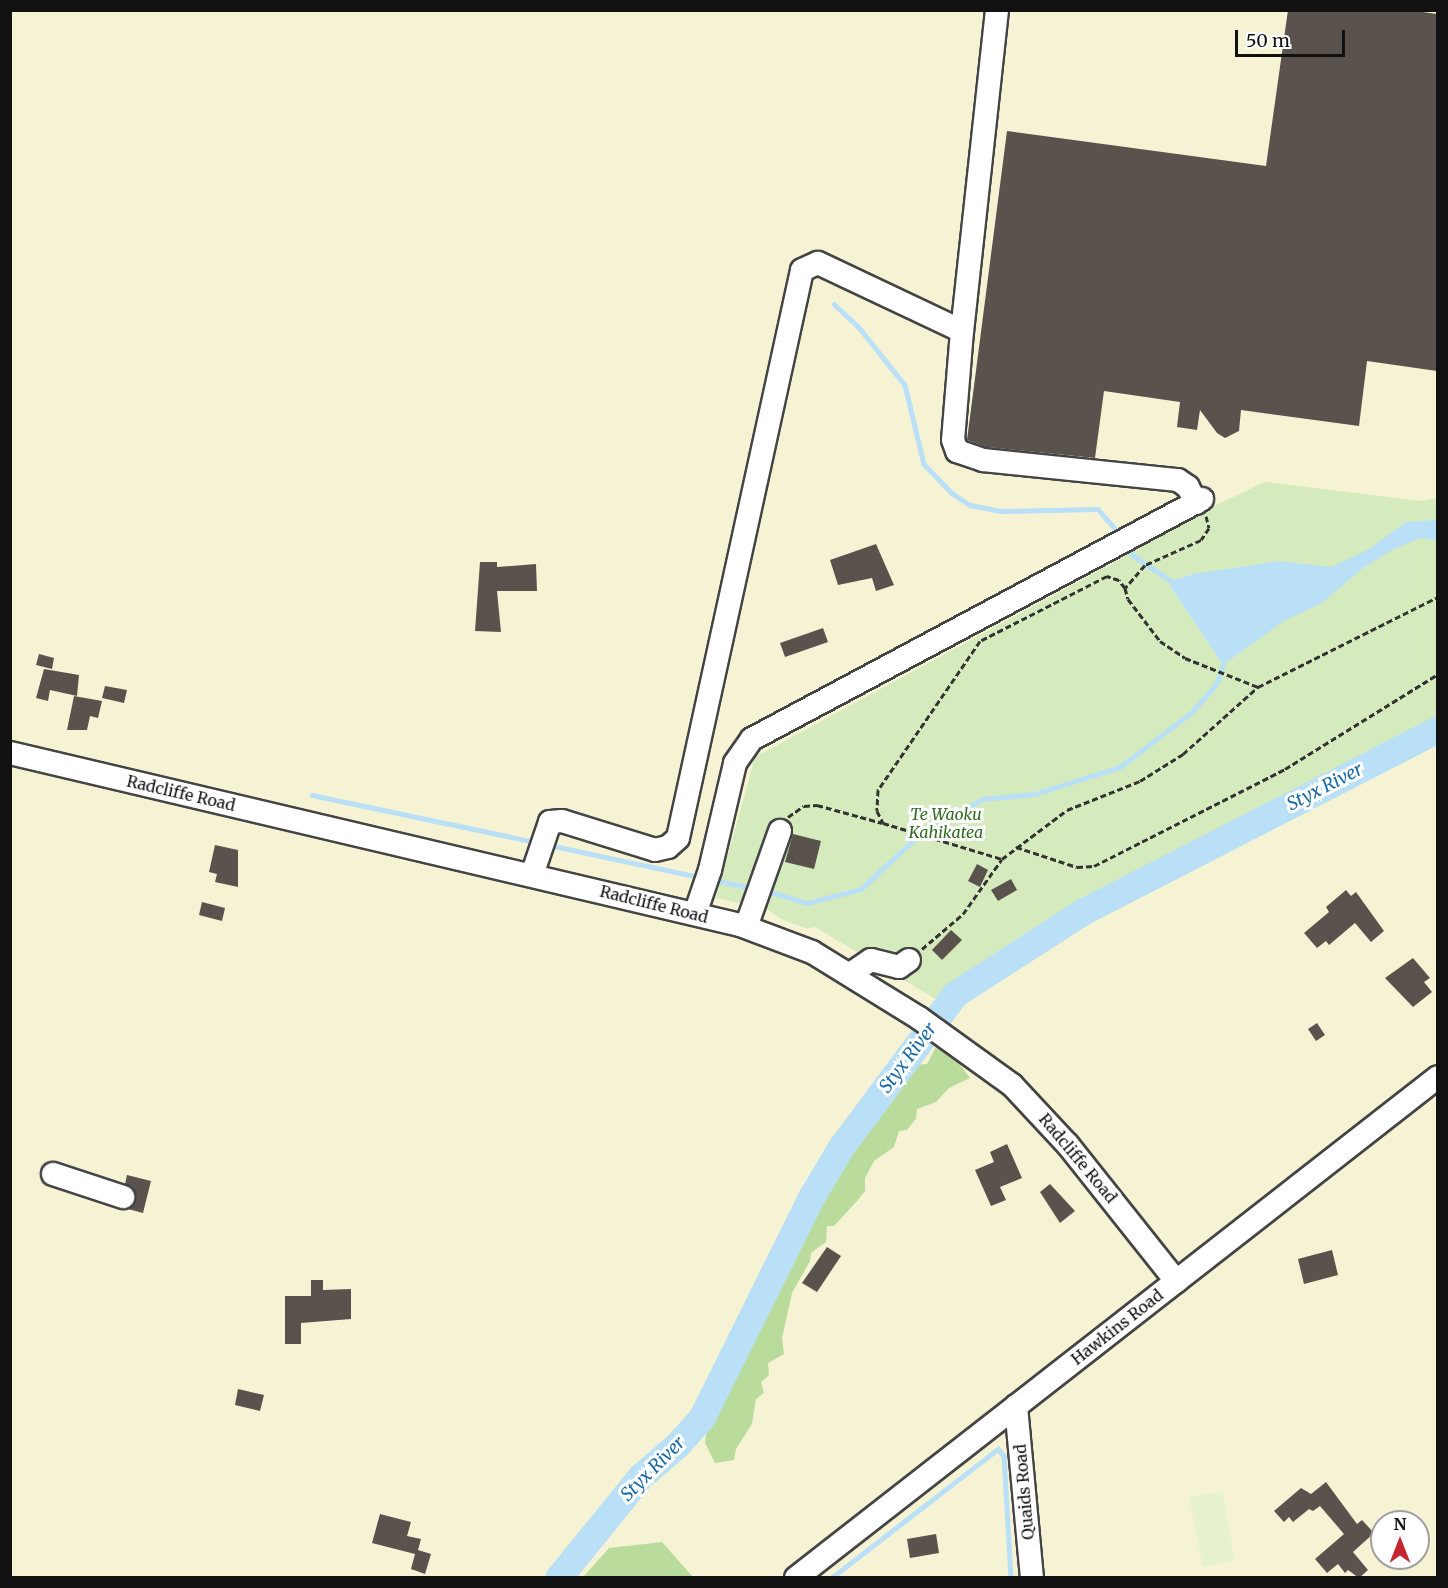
<!DOCTYPE html>
<html>
<head>
<meta charset="utf-8">
<style>
	body { margin:0 }
	#map { position:relative; width:1448px; height:1588px; overflow:hidden; background:#fffdf5; font-family:Merriweather,serif }
	div>[style] { position:absolute }
	.farmland>* { inset:0; background:#f6f3d4 }
	.green>* { inset:0; background:#d5ebbd }
	.forest>* { inset:0; background:#b9dc9c }
	.pitch>* { inset:0; background:#e6f2cf }
	.water>* { inset:0; background:#b9e0f7 }
	.stream>* { height:4.5px; margin:-2.25px; padding:0 2.25px; transform-origin:2.25px; border-radius:2.25px; background:#b9e0f7 }
	.river>* { height:27px; margin:-13.5px; padding:0 13.5px; transform-origin:13.5px; border-radius:13.5px; background:#b9e0f7 }
	.building>* { inset:0; background:#5a524d }
	.path>* { height:3px; margin-top:-1.5px; transform-origin:0; background:repeating-linear-gradient(90deg,#333 0 6px,transparent 0 9px) }
	.roads { filter:drop-shadow(2px 0 #444) drop-shadow(-2px 0 #444) drop-shadow(0 2px #444) drop-shadow(0 -2px #444) }
	.minor>* { height:22px; margin:-11px; padding:0 11px; transform-origin:11px; border-radius:11px; background:#fff }
	span { translate:-50% -50%; white-space:nowrap; text-align:center; line-height:1.15; -webkit-text-stroke:6px #fff; paint-order:stroke }
	.street-label { font-size:16px; color:#111 }
	.park-label { font-size:16px; color:#2f6b1f; font-style:italic }
	.water-label { font-size:18px; color:#1768a6; font-style:italic }
	.frame { position:absolute; inset:0; border:12px solid #111; pointer-events:none }
	.north { position:absolute; left:1370px; top:1510px; width:60px; height:60px; box-sizing:border-box; background:#fff; border:2px solid #a0a0a0; border-radius:50%; rotate:0deg; font-size:16px; font-weight:700; line-height:24px; text-align:center; color:#111 }
	.north::after { content:''; display:block; margin:auto; width:21px; height:27px; background:#c4262e; clip-path:polygon(50% 0,100% 100%,50% 72%,0 100%) }
	.scale { position:absolute; left:1235px; top:30px; width:110px; height:27px; box-sizing:border-box; border:3px solid #111; border-top:0; padding-left:8px; font-size:18px; line-height:21px; white-space:nowrap; color:#111; -webkit-text-stroke:4px #fff; paint-order:stroke }
</style>
</head>
<body>
<div id="map">
	<div class="farmland">
		<i style="clip-path:polygon(evenodd,11px 11px,1437px 11px,1437px 1577px,11px 1578px,11px 11px,1382px 1522px,1418px 1522px,1418px 1558px,1382px 1558px,1382px 1522px)"></i>
	</div>
	<div class="green">
		<i style="clip-path:polygon(1265px 482px,1421px 501px,1437px 498px,1437px 716px,937px 1000px,815px 927px,807px 929px,779px 918px,767px 909px,716px 898px,755px 757px,1124px 557px,1133px 544px)"></i>
	</div>
	<div class="forest">
		<i style="clip-path:polygon(937px 1045px,945px 1045px,970px 1078px,949px 1088px,936px 1102px,917px 1109px,916px 1119px,907px 1130px,899px 1131px,894px 1147px,874px 1161px,865px 1178px,865px 1191px,857px 1201px,834px 1226px,827px 1226px,826px 1242px,811px 1253px,810px 1261px,792px 1293px,782px 1338px,784px 1354px,768px 1363px,769px 1375px,761px 1382px,764px 1393px,756px 1399px,752px 1424px,736px 1449px,734px 1460px,715px 1463px,705px 1443px,708px 1419px,704px 1402px,707px 1393px,725px 1384px,726px 1380px,716px 1368px,728px 1339px,737px 1339px,741px 1329px,759px 1315px,800px 1242px,797px 1227px,816px 1198px,826px 1161px,849px 1151px,850px 1127px,863px 1108px,878px 1103px,914px 1065px,927px 1064px)"></i>
		<i style="clip-path:polygon(662px 1542px,693px 1577px,583px 1577px,609px 1548px)"></i>
	</div>
	<div class="pitch">
		<i style="clip-path:polygon(1222px 1491px,1235px 1561px,1203px 1567px,1189px 1497px)"></i>
	</div>
	<div class="water">
		<i style="clip-path:polygon(1437px 520px,1437px 541px,1421px 538px,1394px 549px,1363px 568px,1322px 603px,1284px 621px,1223px 665px,1170px 586px,1171px 581px,1193px 574px,1278px 561px,1331px 567px,1369px 549px,1406px 522px)"></i>
	</div>
	<div class="stream">
		<i style="left:834px;top:304px;width:33px;rotate:43deg"></i>
		<i style="left:858px;top:326px;width:75px;rotate:51.5deg"></i>
		<i style="left:905px;top:385px;width:81px;rotate:76.5deg"></i>
		<i style="left:924px;top:464px;width:40px;rotate:46deg"></i>
		<i style="left:952px;top:493px;width:22px;rotate:34deg"></i>
		<i style="left:970px;top:505px;width:31px;rotate:11deg"></i>
		<i style="left:1000px;top:511px;width:98px;rotate:-1.2deg"></i>
		<i style="left:1098px;top:509px;width:35px;rotate:49deg"></i>
		<i style="left:1127px;top:545px;width:13px;rotate:58deg"></i>
		<i style="left:1134px;top:556px;width:45px;rotate:34deg"></i>
		<i style="left:312px;top:795px;width:228px;rotate:11.9deg"></i>
		<i style="left:549px;top:845px;width:154px;rotate:12deg"></i>
		<i style="left:714px;top:880px;width:39px;rotate:12deg"></i>
		<i style="left:767px;top:891px;width:42px;rotate:16.7deg"></i>
		<i style="left:807px;top:903px;width:56px;rotate:-14.5deg"></i>
		<i style="left:861px;top:889px;width:100px;rotate:-43deg"></i>
		<i style="left:934px;top:821px;width:14px;rotate:-8deg"></i>
		<i style="left:948px;top:819px;width:39px;rotate:-30deg"></i>
		<i style="left:982px;top:799px;width:53px;rotate:-5.4deg"></i>
		<i style="left:1035px;top:794px;width:89px;rotate:-17.6deg"></i>
		<i style="left:1120px;top:767px;width:91px;rotate:-37.4deg"></i>
		<i style="left:1192px;top:712px;width:38px;rotate:-49deg"></i>
		<i style="left:1217px;top:683px;width:19px;rotate:-72deg"></i>
		<i style="left:831px;top:1578px;width:211px;rotate:-37.7deg"></i>
		<i style="left:998px;top:1449px;width:9px;rotate:49deg"></i>
		<i style="left:1004px;top:1456px;width:122px;rotate:86.7deg"></i>
	</div>
	<div class="river">
		<i style="left:558px;top:1578px;width:132px;rotate:-50.9deg"></i>
		<i style="left:641px;top:1476px;width:48px;rotate:-40.7deg"></i>
		<i style="left:677px;top:1445px;width:38px;rotate:-48deg"></i>
		<i style="left:702px;top:1417px;width:243px;rotate:-63.6deg"></i>
		<i style="left:810px;top:1199px;width:61px;rotate:-59.2deg"></i>
		<i style="left:841px;top:1147px;width:191px;rotate:-53.3deg"></i>
		<i style="left:955px;top:994px;width:153px;rotate:-32.8deg"></i>
		<i style="left:1084px;top:911px;width:398px;rotate:-27.2deg"></i>
	</div>
	<div class="building">
		<i style="clip-path:polygon(1288px 10px,1409px 10px,1437px 14px,1437px 371px,1367px 361px,1359px 426px,1241px 410px,1239px 431px,1225px 438px,1217px 433px,1200px 410px,1197px 430px,1177px 427px,1180px 402px,1104px 391px,1095px 458px,986px 447px,967px 440px,1007px 131px,1266px 166px)"></i>
		<i style="clip-path:polygon(876px 544px,894px 585px,876px 591px,872px 578px,838px 585px,830px 560px)"></i>
		<i style="clip-path:polygon(480px 562px,497px 562px,497px 567px,536px 564px,537px 591px,497px 591px,501px 632px,475px 631px)"></i>
		<i style="clip-path:polygon(823px 628px,828px 642px,785px 657px,780px 643px)"></i>
		<i style="clip-path:polygon(39px 654px,54px 658px,52px 669px,36px 665px)"></i>
		<i style="clip-path:polygon(44px 669px,79px 675px,77px 696px,50px 690px,48px 701px,36px 698px)"></i>
		<i style="clip-path:polygon(105px 686px,127px 690px,124px 703px,102px 698px)"></i>
		<i style="clip-path:polygon(74px 696px,102px 701px,98px 718px,90px 716px,87px 730px,67px 730px)"></i>
		<i style="clip-path:polygon(793px 834px,821px 841px,814px 869px,785px 862px)"></i>
		<i style="clip-path:polygon(215px 845px,238px 850px,238px 887px,215px 882px,217px 874px,209px 872px)"></i>
		<i style="clip-path:polygon(977px 864px,988px 870px,980px 887px,968px 881px)"></i>
		<i style="clip-path:polygon(1011px 879px,1017px 890px,998px 901px,991px 890px)"></i>
		<i style="clip-path:polygon(1346px 890px,1351px 896px,1356px 892px,1384px 931px,1371px 942px,1355px 923px,1329px 945px,1326px 941px,1317px 948px,1304px 933px,1329px 912px,1326px 907px)"></i>
		<i style="clip-path:polygon(202px 902px,225px 908px,222px 921px,199px 915px)"></i>
		<i style="clip-path:polygon(951px 930px,962px 940px,942px 960px,932px 950px)"></i>
		<i style="clip-path:polygon(1413px 958px,1430px 978px,1424px 982px,1432px 992px,1413px 1007px,1385px 978px)"></i>
		<i style="clip-path:polygon(1317px 1023px,1325px 1035px,1316px 1041px,1308px 1029px)"></i>
		<i style="clip-path:polygon(1007px 1144px,1022px 1178px,1000px 1187px,1006px 1200px,991px 1206px,975px 1170px,994px 1162px,990px 1152px)"></i>
		<i style="clip-path:polygon(127px 1175px,151px 1181px,143px 1213px,128px 1209px,136px 1195px,125px 1184px)"></i>
		<i style="clip-path:polygon(1050px 1184px,1075px 1211px,1060px 1223px,1040px 1192px)"></i>
		<i style="clip-path:polygon(827px 1247px,841px 1256px,817px 1292px,802px 1283px)"></i>
		<i style="clip-path:polygon(1332px 1250px,1338px 1275px,1304px 1284px,1298px 1259px)"></i>
		<i style="clip-path:polygon(311px 1280px,323px 1280px,323px 1290px,351px 1289px,351px 1319px,301px 1323px,301px 1344px,285px 1344px,285px 1296px,311px 1296px)"></i>
		<i style="clip-path:polygon(238px 1389px,264px 1395px,260px 1411px,235px 1405px)"></i>
		<i style="clip-path:polygon(1326px 1482px,1357px 1524px,1362px 1520px,1374px 1533px,1353px 1552px,1368px 1570px,1359px 1578px,1348px 1570px,1345px 1573px,1338px 1564px,1327px 1573px,1315px 1559px,1344px 1534px,1320px 1506px,1313px 1511px,1309px 1509px,1293px 1522px,1289px 1517px,1284px 1522px,1274px 1511px,1301px 1488px,1311px 1494px)"></i>
		<i style="clip-path:polygon(380px 1514px,411px 1522px,407px 1536px,421px 1539px,418px 1550px,431px 1554px,425px 1574px,411px 1569px,415px 1554px,372px 1543px)"></i>
		<i style="clip-path:polygon(936px 1534px,939px 1553px,910px 1558px,907px 1539px)"></i>
	</div>
	<div class="path">
		<i style="left:1206px;top:516px;width:12px;rotate:76deg"></i>
		<i style="left:1209px;top:528px;width:14px;rotate:124deg"></i>
		<i style="left:1201px;top:540px;width:61px;rotate:155.9deg"></i>
		<i style="left:1145px;top:565px;width:30px;rotate:131deg"></i>
		<i style="left:1125px;top:588px;width:11px;rotate:75deg"></i>
		<i style="left:1128px;top:599px;width:53px;rotate:52.7deg"></i>
		<i style="left:1160px;top:641px;width:30px;rotate:34deg"></i>
		<i style="left:1185px;top:658px;width:79px;rotate:21.7deg"></i>
		<i style="left:1125px;top:588px;width:10px;rotate:-127deg"></i>
		<i style="left:1119px;top:580px;width:13px;rotate:-162deg"></i>
		<i style="left:1107px;top:576px;width:143px;rotate:152.9deg"></i>
		<i style="left:980px;top:641px;width:181px;rotate:124.4deg"></i>
		<i style="left:878px;top:790px;width:21px;rotate:93deg"></i>
		<i style="left:877px;top:811px;width:13px;rotate:63deg"></i>
		<i style="left:883px;top:823px;width:124px;rotate:16.8deg"></i>
		<i style="left:1002px;top:859px;width:81px;rotate:-37deg"></i>
		<i style="left:1067px;top:810px;width:79px;rotate:-21.7deg"></i>
		<i style="left:1140px;top:781px;width:51px;rotate:-32.1deg"></i>
		<i style="left:1183px;top:754px;width:101px;rotate:-41.8deg"></i>
		<i style="left:1258px;top:687px;width:201px;rotate:-26.6deg"></i>
		<i style="left:788px;top:817px;width:19px;rotate:-35deg"></i>
		<i style="left:804px;top:806px;width:13px;rotate:-4deg"></i>
		<i style="left:817px;top:805px;width:68px;rotate:15.3deg"></i>
		<i style="left:1016px;top:847px;width:64px;rotate:18.2deg"></i>
		<i style="left:1077px;top:867px;width:17px;rotate:-3deg"></i>
		<i style="left:1094px;top:866px;width:214px;rotate:-26.9deg"></i>
		<i style="left:1285px;top:769px;width:180px;rotate:-31.8deg"></i>
		<i style="left:922px;top:949px;width:54px;rotate:-40.5deg"></i>
		<i style="left:963px;top:914px;width:67px;rotate:-54.7deg"></i>
	</div>
	<div class="roads">
		<div class="minor">
			<i style="left:997px;top:10px;width:323px;rotate:96.2deg"></i>
			<i style="left:962px;top:331px;width:109px;rotate:94.7deg"></i>
			<i style="left:953px;top:440px;width:12px;rotate:70deg"></i>
			<i style="left:957px;top:451px;width:28px;rotate:19deg"></i>
			<i style="left:983px;top:460px;width:196px;rotate:5.9deg"></i>
			<i style="left:1178px;top:480px;width:12px;rotate:35deg"></i>
			<i style="left:1188px;top:487px;width:18px;rotate:63deg"></i>
			<i style="left:10px;top:753px;width:750px;rotate:13.26deg"></i>
			<i style="left:740px;top:925px;width:77px;rotate:20.6deg"></i>
			<i style="left:812px;top:952px;width:126px;rotate:31.7deg"></i>
			<i style="left:919px;top:1018px;width:115px;rotate:35.8deg"></i>
			<i style="left:1012px;top:1085px;width:82px;rotate:47deg"></i>
			<i style="left:1068px;top:1145px;width:174px;rotate:51.5deg"></i>
			<i style="left:532px;top:875px;width:56px;rotate:-71.2deg"></i>
			<i style="left:550px;top:822px;width:12px;rotate:-5deg"></i>
			<i style="left:562px;top:821px;width:97px;rotate:17.3deg"></i>
			<i style="left:655px;top:850px;width:13px;rotate:-13deg"></i>
			<i style="left:668px;top:847px;width:13px;rotate:-42deg"></i>
			<i style="left:678px;top:838px;width:581px;rotate:-77.68deg"></i>
			<i style="left:802px;top:270px;width:17px;rotate:-24deg"></i>
			<i style="left:818px;top:263px;width:159px;rotate:25.3deg"></i>
			<i style="left:695px;top:914px;width:46px;rotate:-71.2deg"></i>
			<i style="left:710px;top:870px;width:110px;rotate:-76.8deg"></i>
			<i style="left:735px;top:763px;width:29px;rotate:-55deg"></i>
			<i style="left:752px;top:739px;width:510px;rotate:-28.07deg"></i>
			<i style="left:746px;top:927px;width:102px;rotate:-70.5deg"></i>
			<i style="left:850px;top:974px;width:25px;rotate:-34deg"></i>
			<i style="left:871px;top:960px;width:29px;rotate:14deg"></i>
			<i style="left:899px;top:967px;width:12px;rotate:-35deg"></i>
			<i style="left:53px;top:1174px;width:74px;rotate:18.2deg"></i>
			<i style="left:1016px;top:1406px;width:173px;rotate:84.7deg"></i>
			<i style="left:796px;top:1578px;width:814px;rotate:-37.97deg"></i>
		</div>
	</div>
	<div class="street-label">
		<span style="left:181px;top:793px;rotate:13deg">Radcliffe Road</span>
		<span style="left:654px;top:904px;rotate:14deg">Radcliffe Road</span>
		<span style="left:1078px;top:1158px;rotate:50deg">Radcliffe Road</span>
		<span style="left:1117px;top:1327px;rotate:-38deg">Hawkins Road</span>
		<span style="left:1024px;top:1492px;rotate:-95deg">Quaids Road</span>
	</div>
	<div class="park-label">
		<span style="left:946px;top:823px">Te Waoku<br>Kahikatea</span>
	</div>
	<div class="water-label">
		<span style="left:1325px;top:787px;rotate:-27deg">Styx River</span>
		<span style="left:908px;top:1058px;rotate:-53deg">Styx River</span>
		<span style="left:653px;top:1469px;rotate:-45deg">Styx River</span>
	</div>
	<div class="frame"></div>
	<div class="north">N</div>
	<div class="scale">50 m</div>
</div>
</body>
</html>
